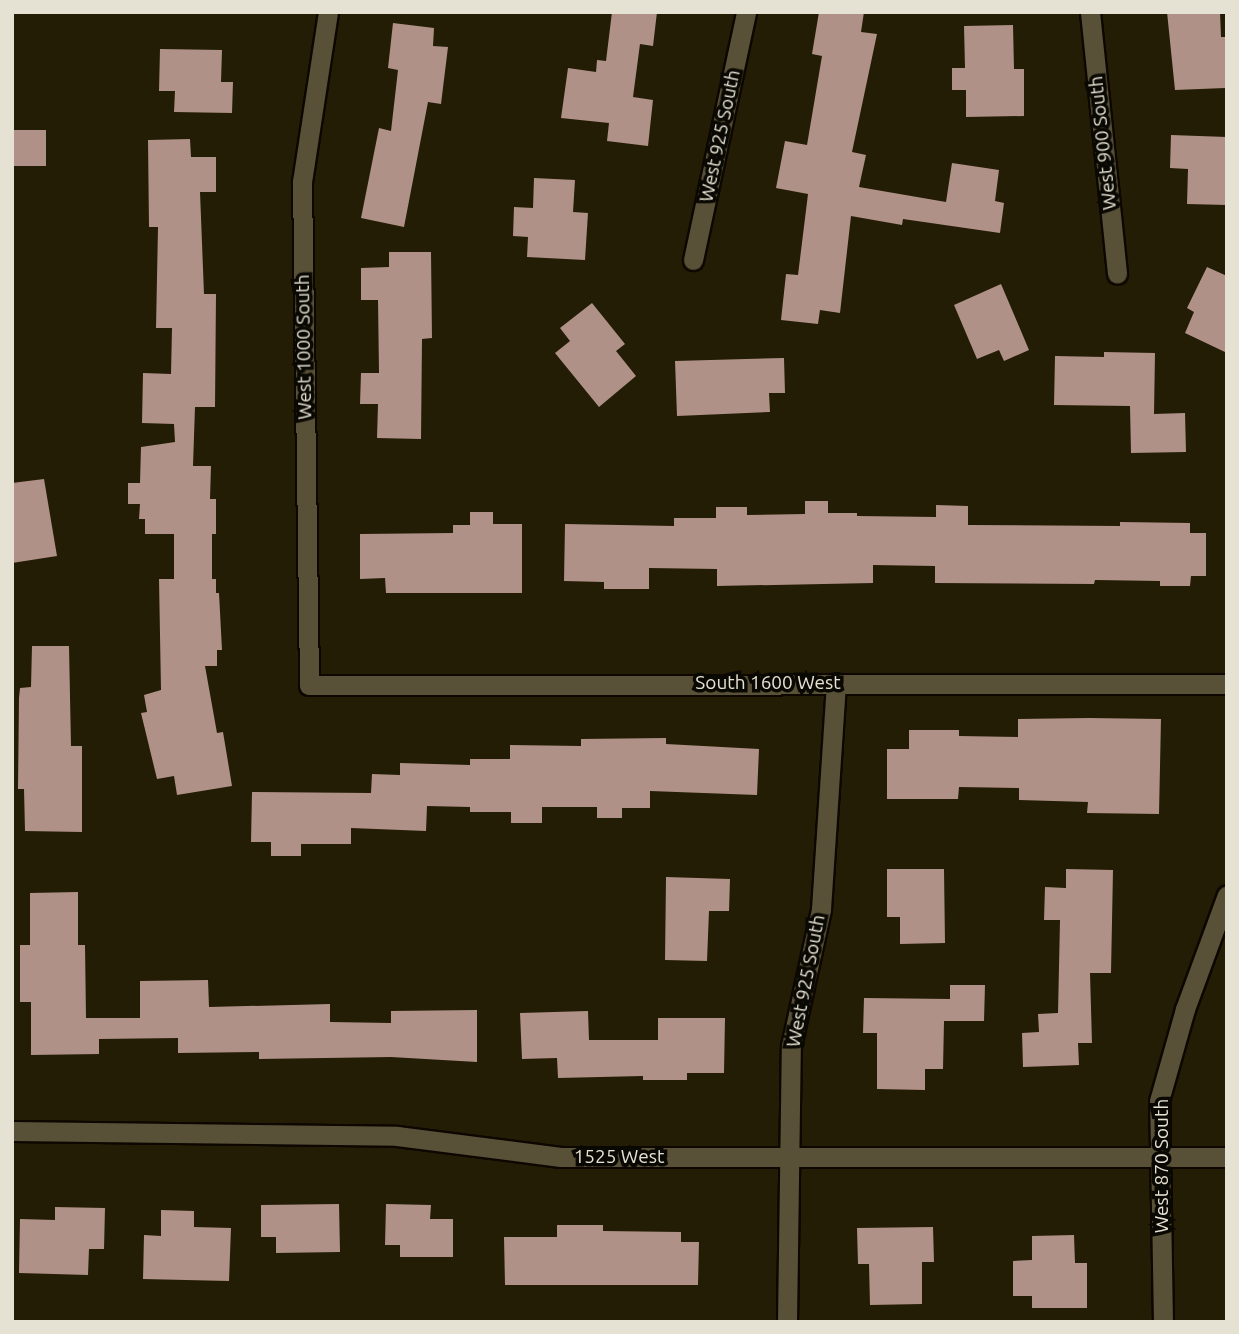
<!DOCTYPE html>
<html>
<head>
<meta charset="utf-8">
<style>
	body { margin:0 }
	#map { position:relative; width:1239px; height:1334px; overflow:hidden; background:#241d05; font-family:Ubuntu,sans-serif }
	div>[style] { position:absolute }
	.building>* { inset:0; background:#b09187 }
	.roads { filter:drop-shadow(2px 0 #0d0700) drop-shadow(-2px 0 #0d0700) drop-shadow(0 2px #0d0700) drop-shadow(0 -2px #0d0700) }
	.minor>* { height:19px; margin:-9.5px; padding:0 9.5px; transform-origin:9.5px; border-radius:9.5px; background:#585137 }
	span { translate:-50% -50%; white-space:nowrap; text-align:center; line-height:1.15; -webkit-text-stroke:7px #0a0802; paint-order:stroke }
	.street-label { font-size:19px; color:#e5e1d3 }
	.frame { position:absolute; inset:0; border:14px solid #e5e1d3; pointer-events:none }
</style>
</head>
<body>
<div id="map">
	<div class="building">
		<i style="clip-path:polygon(612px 12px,657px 12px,653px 46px,640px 44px,633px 97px,653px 100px,648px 146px,607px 141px,609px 123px,561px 118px,568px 68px,596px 72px,597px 60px,606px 61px)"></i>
		<i style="clip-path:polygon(819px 12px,864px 12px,861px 32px,877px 34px,852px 152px,866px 155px,859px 187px,946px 202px,952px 163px,999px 170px,995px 201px,1004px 203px,1000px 233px,903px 219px,902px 225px,851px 216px,840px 313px,820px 310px,818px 324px,781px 320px,786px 274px,798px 275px,808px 194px,776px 188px,785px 141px,807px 145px,822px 56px,812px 54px)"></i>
		<i style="clip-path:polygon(1167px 12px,1220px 12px,1221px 37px,1227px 37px,1225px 88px,1175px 90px)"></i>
		<i style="clip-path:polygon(393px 23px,434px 28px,433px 46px,448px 47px,441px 104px,428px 102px,404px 227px,361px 218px,379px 128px,391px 131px,398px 70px,388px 68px)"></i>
		<i style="clip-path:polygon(1013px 25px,1014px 69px,1024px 69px,1024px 116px,966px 117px,966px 90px,952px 90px,952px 68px,965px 68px,964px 26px)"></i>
		<i style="clip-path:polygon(160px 49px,222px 50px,221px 82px,233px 82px,232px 113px,174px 112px,175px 91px,159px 91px)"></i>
		<i style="clip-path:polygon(12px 130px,46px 130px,46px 166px,12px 166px)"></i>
		<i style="clip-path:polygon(1171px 135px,1227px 137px,1227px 205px,1187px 204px,1188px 169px,1170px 168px)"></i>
		<i style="clip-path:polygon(190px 139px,191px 157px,216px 157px,216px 192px,200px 192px,204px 294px,216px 294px,215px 407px,195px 407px,193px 466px,211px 466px,210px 499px,216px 499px,216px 534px,212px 534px,212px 579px,216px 579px,216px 593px,219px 593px,222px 650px,217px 650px,217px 666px,205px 666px,217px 733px,223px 732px,232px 786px,177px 795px,174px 776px,157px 779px,141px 713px,147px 712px,144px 695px,161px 690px,159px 579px,174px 579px,174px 534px,145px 534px,145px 519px,139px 519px,140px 504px,128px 504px,128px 483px,140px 483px,141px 447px,175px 442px,174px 424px,142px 423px,143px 373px,171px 374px,172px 328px,156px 328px,158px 227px,149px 227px,148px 140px)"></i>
		<i style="clip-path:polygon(534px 178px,575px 180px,573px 212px,588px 213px,585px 260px,527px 257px,528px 237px,513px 236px,514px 207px,533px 208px)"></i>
		<i style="clip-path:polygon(389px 252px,431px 252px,432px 338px,422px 339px,421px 439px,377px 438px,378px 404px,360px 404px,361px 373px,379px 373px,378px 300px,361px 300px,361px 268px,389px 267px)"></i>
		<i style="clip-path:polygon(1207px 267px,1227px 276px,1227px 353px,1185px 333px,1194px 312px,1187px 308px)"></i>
		<i style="clip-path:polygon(1001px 284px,1029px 350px,1004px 361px,999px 350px,977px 359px,954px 305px)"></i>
		<i style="clip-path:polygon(592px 303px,625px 344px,616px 351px,636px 376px,599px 407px,555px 353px,570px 341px,560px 328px)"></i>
		<i style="clip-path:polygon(1104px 352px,1155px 353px,1154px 414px,1185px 413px,1186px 452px,1131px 453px,1130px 406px,1054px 405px,1055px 356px,1104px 357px)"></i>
		<i style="clip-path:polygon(784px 358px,785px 393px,769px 393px,770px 412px,677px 416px,675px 361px)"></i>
		<i style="clip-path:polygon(44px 479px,57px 556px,12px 563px,12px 483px)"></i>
		<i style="clip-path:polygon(805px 501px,828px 501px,828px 513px,857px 513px,857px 516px,936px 517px,936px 505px,968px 506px,968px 525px,1120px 526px,1120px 522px,1190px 523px,1190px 533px,1206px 533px,1206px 576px,1191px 576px,1190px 586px,1160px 586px,1160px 581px,1095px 580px,1094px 584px,935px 583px,935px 566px,873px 565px,873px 583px,717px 586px,717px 569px,649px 568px,649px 589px,604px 589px,604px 582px,564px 581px,565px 524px,674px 526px,674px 518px,716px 518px,716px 507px,747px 507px,747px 515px,805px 514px)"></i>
		<i style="clip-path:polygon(470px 512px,493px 512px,493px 524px,522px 524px,522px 593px,386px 593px,385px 578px,360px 579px,360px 534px,453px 533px,453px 525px,470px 525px)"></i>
		<i style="clip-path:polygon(32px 646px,69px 646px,71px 746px,82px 746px,82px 832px,25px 831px,24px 789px,18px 789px,19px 698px,20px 688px,31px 687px)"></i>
		<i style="clip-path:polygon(1089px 718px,1161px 719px,1159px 814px,1087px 813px,1088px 802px,1019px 800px,1019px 788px,959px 787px,958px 799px,887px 799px,887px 749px,909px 749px,909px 730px,959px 730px,959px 736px,1018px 737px,1018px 719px)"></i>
		<i style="clip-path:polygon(666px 738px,666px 744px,759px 749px,757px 795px,650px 791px,650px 808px,622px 808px,622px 818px,597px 818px,597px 807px,542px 807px,542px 823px,511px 823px,511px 812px,470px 812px,470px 807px,427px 806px,426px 831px,351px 828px,351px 844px,301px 844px,301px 856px,271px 856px,271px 842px,251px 842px,252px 792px,371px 793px,372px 774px,400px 775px,400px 763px,470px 765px,470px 759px,510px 759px,510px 745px,581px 746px,581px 739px)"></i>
		<i style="clip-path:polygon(887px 869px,944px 869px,945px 943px,900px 944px,900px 917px,887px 917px)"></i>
		<i style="clip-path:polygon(1066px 869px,1113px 870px,1111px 973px,1090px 973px,1092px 1043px,1078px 1043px,1079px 1065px,1023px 1067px,1022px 1033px,1039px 1032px,1038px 1014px,1058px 1013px,1060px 920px,1044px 920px,1045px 887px,1066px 888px)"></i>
		<i style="clip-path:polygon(666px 877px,730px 879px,729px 911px,709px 911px,707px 961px,665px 960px)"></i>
		<i style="clip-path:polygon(78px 892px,78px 945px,85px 945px,86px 1018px,140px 1018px,140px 981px,208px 980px,209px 1007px,330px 1004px,330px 1022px,391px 1023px,391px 1011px,477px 1010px,477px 1062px,391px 1057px,259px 1059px,259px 1052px,178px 1053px,178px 1038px,99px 1039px,99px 1054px,31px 1055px,31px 1002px,20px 1002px,20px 945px,30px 945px,30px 893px)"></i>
		<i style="clip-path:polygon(950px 985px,985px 985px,984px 1021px,944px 1021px,943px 1069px,925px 1069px,925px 1090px,877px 1089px,877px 1033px,863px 1033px,864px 998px,950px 999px)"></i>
		<i style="clip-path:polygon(588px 1011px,589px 1040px,658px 1040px,658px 1018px,725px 1018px,724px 1073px,687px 1073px,687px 1080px,643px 1080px,643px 1076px,558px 1078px,557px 1058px,522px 1059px,520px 1013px)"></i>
		<i style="clip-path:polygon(339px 1204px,340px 1252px,276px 1253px,276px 1237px,261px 1237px,261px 1205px)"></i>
		<i style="clip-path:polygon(386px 1204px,431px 1205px,430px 1219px,453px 1219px,453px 1257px,400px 1257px,400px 1245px,385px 1245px)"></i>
		<i style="clip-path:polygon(55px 1207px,105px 1208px,104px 1249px,89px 1249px,88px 1275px,19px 1273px,20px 1219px,55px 1220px)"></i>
		<i style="clip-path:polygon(161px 1210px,194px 1211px,194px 1227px,231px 1228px,229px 1281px,143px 1279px,144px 1235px,161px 1236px)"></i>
		<i style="clip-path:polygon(557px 1225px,603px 1225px,603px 1231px,681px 1232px,681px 1242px,699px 1242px,698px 1285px,505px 1285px,504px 1237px,557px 1237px)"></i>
		<i style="clip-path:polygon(933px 1227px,934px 1262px,922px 1262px,922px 1304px,870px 1305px,869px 1264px,858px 1264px,857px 1228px)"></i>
		<i style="clip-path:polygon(1074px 1235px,1075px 1263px,1087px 1263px,1087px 1308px,1032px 1308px,1032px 1296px,1013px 1296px,1013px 1261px,1032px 1260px,1032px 1236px)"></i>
	</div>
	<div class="roads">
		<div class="minor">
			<i style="left:328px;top:12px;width:171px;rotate:98.7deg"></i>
			<i style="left:302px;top:181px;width:504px;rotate:89.2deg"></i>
			<i style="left:309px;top:685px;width:918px;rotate:-0.06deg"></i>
			<i style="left:1090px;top:12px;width:263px;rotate:84.1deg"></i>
			<i style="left:693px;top:260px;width:254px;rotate:-77.9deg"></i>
			<i style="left:12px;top:1131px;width:385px;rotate:0.7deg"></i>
			<i style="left:397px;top:1136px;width:165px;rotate:7.3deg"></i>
			<i style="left:561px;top:1157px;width:666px"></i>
			<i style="left:787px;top:1322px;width:276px;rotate:-89.2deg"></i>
			<i style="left:791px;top:1046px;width:140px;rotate:-77.6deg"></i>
			<i style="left:821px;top:909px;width:226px;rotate:-86.2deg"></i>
			<i style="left:1163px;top:1322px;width:221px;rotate:-91deg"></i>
			<i style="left:1159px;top:1101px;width:96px;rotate:-74.2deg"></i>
			<i style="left:1185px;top:1009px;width:121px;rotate:-69.8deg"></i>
		</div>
	</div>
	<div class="street-label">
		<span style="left:720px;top:136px;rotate:-78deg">West 925 South</span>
		<span style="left:1103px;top:143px;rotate:-96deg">West 900 South</span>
		<span style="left:304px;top:347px;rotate:-91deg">West 1000 South</span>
		<span style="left:768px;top:683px">South 1600 West</span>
		<span style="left:806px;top:981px;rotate:-79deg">West 925 South</span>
		<span style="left:619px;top:1157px">1525 West</span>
		<span style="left:1162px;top:1166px;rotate:-90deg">West 870 South</span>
	</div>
	<div class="frame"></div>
</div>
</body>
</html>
